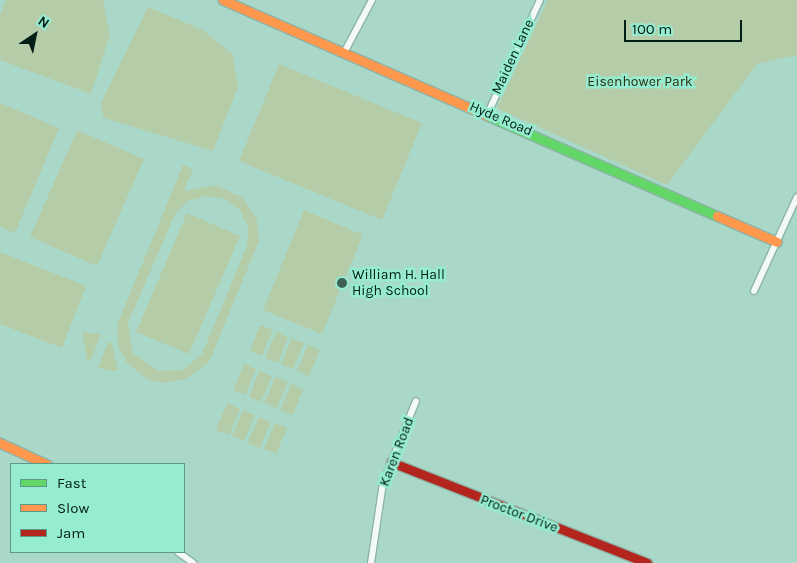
<!DOCTYPE html>
<html>
<head>
<meta charset="utf-8">
<style>
	body { margin:0 }
	#map { position:relative; width:797px; height:563px; overflow:hidden; background:#a9d8c9; font-family:Karla,sans-serif }
	div>[style] { position:absolute }
	.green>* { inset:0; background:#b5cca9 }
	.roads { filter:drop-shadow(1px 0 #8eb3a7) drop-shadow(-1px 0 #8eb3a7) drop-shadow(0 1px #8eb3a7) drop-shadow(0 -1px #8eb3a7) }
	.street>* { height:6px; margin:-3px; padding:0 3px; transform-origin:3px; border-radius:3px; background:#f2f9f7 }
	.fast>* { height:9px; margin:-4.5px; padding:0 4.5px; transform-origin:4.5px; border-radius:4.5px; background:#63d668 }
	.slow>* { height:9px; margin:-4.5px; padding:0 4.5px; transform-origin:4.5px; border-radius:4.5px; background:#ff974d }
	.jam>* { height:9px; margin:-4.5px; padding:0 4.5px; transform-origin:4.5px; border-radius:4.5px; background:#b3261e }
	.dots>* { width:14px; height:14px; translate:-50% -50%; box-sizing:border-box; border:2px solid #95ecd0; border-radius:50% }
	span { translate:-50% -50%; white-space:nowrap; text-align:center; line-height:1.15; -webkit-text-stroke:5px #95ecd0; paint-order:stroke }
	.street-label { font-size:14px; color:#031e17 }
	.park-label { font-size:14px; color:#2d2f0f }
	.poi-label { font-size:14px; color:#031e17 }
	.left { translate:0 -50%; text-align:left }
	.legend { position:absolute; left:10px; top:463px; width:175px; height:90px; box-sizing:border-box; background:#95ecd0; border:1px solid #5b9a86; margin:0; padding:6px 9px; list-style:none; font-size:15px; color:#031e17 }
	.legend li { display:flex; align-items:center; gap:10px; height:25px }
	.legend b { width:25px; border:1px solid #5b9a86 }
	.north { position:absolute; left:10px; top:10px; width:50px; height:50px; -webkit-text-stroke:4px #95ecd0; paint-order:stroke; rotate:34deg; font-size:14px; font-weight:700; line-height:20px; text-align:center; color:#031e17 }
	.north::after { content:''; display:block; margin:auto; width:18px; height:22px; background:#031e17; clip-path:polygon(50% 0,100% 100%,50% 72%,0 100%) }
	.scale { position:absolute; left:624px; top:20px; width:118px; height:22px; box-sizing:border-box; border:2px solid #031e17; border-top:0; padding-left:6px; font-size:15px; line-height:18px; white-space:nowrap; color:#031e17; -webkit-text-stroke:4px #95ecd0; paint-order:stroke }
</style>
</head>
<body>
<div id="map">
	<div class="green">
		<i style="clip-path:polygon(6px 0,103px 0,110px 35px,91px 94px,0 60px,0 16px)"></i>
		<i style="clip-path:polygon(548px 0,797px 0,797px 55px,757px 64px,667px 185px,497px 108px)"></i>
		<i style="clip-path:polygon(148px 7px,203px 30px,233px 55px,238px 87px,213px 151px,104px 118px,100px 105px)"></i>
		<i style="clip-path:polygon(279px 64px,422px 123px,382px 220px,239px 161px)"></i>
		<i style="clip-path:polygon(0 103px,59px 128px,15px 233px,0 227px)"></i>
		<i style="clip-path:polygon(77px 130px,144px 159px,97px 266px,30px 237px)"></i>
		<i style="clip-path:polygon(evenodd,183px 165px,193px 169px,184px 191px,216px 185px,243px 198px,257px 220px,259px 241px,209px 362px,186px 379px,162px 383px,147px 379px,127px 363px,118px 346px,117px 325px,183px 165px,206px 196px,225px 199px,240px 210px,248px 227px,247px 246px,202px 354px,183px 370px,158px 371px,133px 353px,128px 323px,175px 214px,188px 201px,206px 196px)"></i>
		<i style="clip-path:polygon(304px 210px,363px 235px,322px 334px,263px 310px)"></i>
		<i style="clip-path:polygon(187px 213px,240px 236px,189px 354px,136px 332px)"></i>
		<i style="clip-path:polygon(0 252px,86px 286px,62px 348px,0 324px)"></i>
		<i style="clip-path:polygon(260px 325px,273px 330px,262px 356px,250px 351px)"></i>
		<i style="clip-path:polygon(82px 332px,101px 334px,91px 360px,87px 360px)"></i>
		<i style="clip-path:polygon(276px 332px,288px 337px,278px 363px,265px 358px)"></i>
		<i style="clip-path:polygon(292px 338px,304px 343px,293px 369px,281px 364px)"></i>
		<i style="clip-path:polygon(108px 342px,112px 343px,118px 370px,114px 371px,98px 368px)"></i>
		<i style="clip-path:polygon(308px 345px,320px 350px,309px 376px,297px 371px)"></i>
		<i style="clip-path:polygon(244px 364px,256px 369px,245px 395px,233px 390px)"></i>
		<i style="clip-path:polygon(259px 371px,272px 376px,261px 402px,249px 397px)"></i>
		<i style="clip-path:polygon(275px 377px,288px 382px,277px 408px,264px 403px)"></i>
		<i style="clip-path:polygon(291px 384px,303px 389px,293px 415px,280px 410px)"></i>
		<i style="clip-path:polygon(227px 403px,240px 409px,229px 435px,216px 430px)"></i>
		<i style="clip-path:polygon(243px 410px,255px 415px,244px 441px,232px 436px)"></i>
		<i style="clip-path:polygon(259px 417px,271px 422px,260px 448px,247px 443px)"></i>
		<i style="clip-path:polygon(275px 423px,287px 428px,276px 454px,264px 449px)"></i>
	</div>
	<div class="roads">
		<div class="street">
			<i style="left:345px;top:51px;width:58px;rotate:-62.1deg"></i>
			<i style="left:488px;top:113px;width:124px;rotate:-65.3deg"></i>
			<i style="left:754px;top:291px;width:103px;rotate:-65.4deg"></i>
			<i style="left:178px;top:552px;width:19px;rotate:36deg"></i>
			<i style="left:371px;top:563px;width:81px;rotate:-81.5deg"></i>
			<i style="left:383px;top:483px;width:88px;rotate:-68.1deg"></i>
		</div>
		<div class="fast">
			<i style="left:488px;top:116px;width:250px;rotate:23.6deg"></i>
		</div>
		<div class="slow">
			<i style="left:223px;top:0;width:289px;rotate:23.6deg"></i>
			<i style="left:717px;top:216px;width:65px;rotate:23.4deg"></i>
			<i style="left:0;top:443px;width:51px;rotate:24.5deg"></i>
		</div>
		<div class="jam">
			<i style="left:391px;top:462px;width:275px;rotate:21.5deg"></i>
		</div>
	</div>
	<div class="dots">
		<i style="left:342px;top:283px;background:#3d5f55"></i>
	</div>
	<div class="street-label">
		<span style="left:513px;top:57px;rotate:-65deg">Maiden Lane</span>
		<span style="left:501px;top:119px;rotate:23deg">Hyde Road</span>
		<span style="left:397px;top:452px;rotate:-69deg">Karen Road</span>
		<span style="left:519px;top:514px;rotate:21deg">Proctor Drive</span>
	</div>
	<div class="park-label">
		<span style="left:640px;top:82px">Eisenhower Park</span>
	</div>
	<div class="poi-label">
		<span class="left" style="left:352px;top:283px">William H. Hall<br>High School</span>
	</div>
	<ul class="legend">
	<li><b style="height:6px;background:#63d668"></b>Fast</li>
	<li><b style="height:6px;background:#ff974d"></b>Slow</li>
	<li><b style="height:6px;background:#b3261e"></b>Jam</li>
	</ul>
	<div class="north">N</div>
	<div class="scale">100 m</div>
</div>
</body>
</html>
